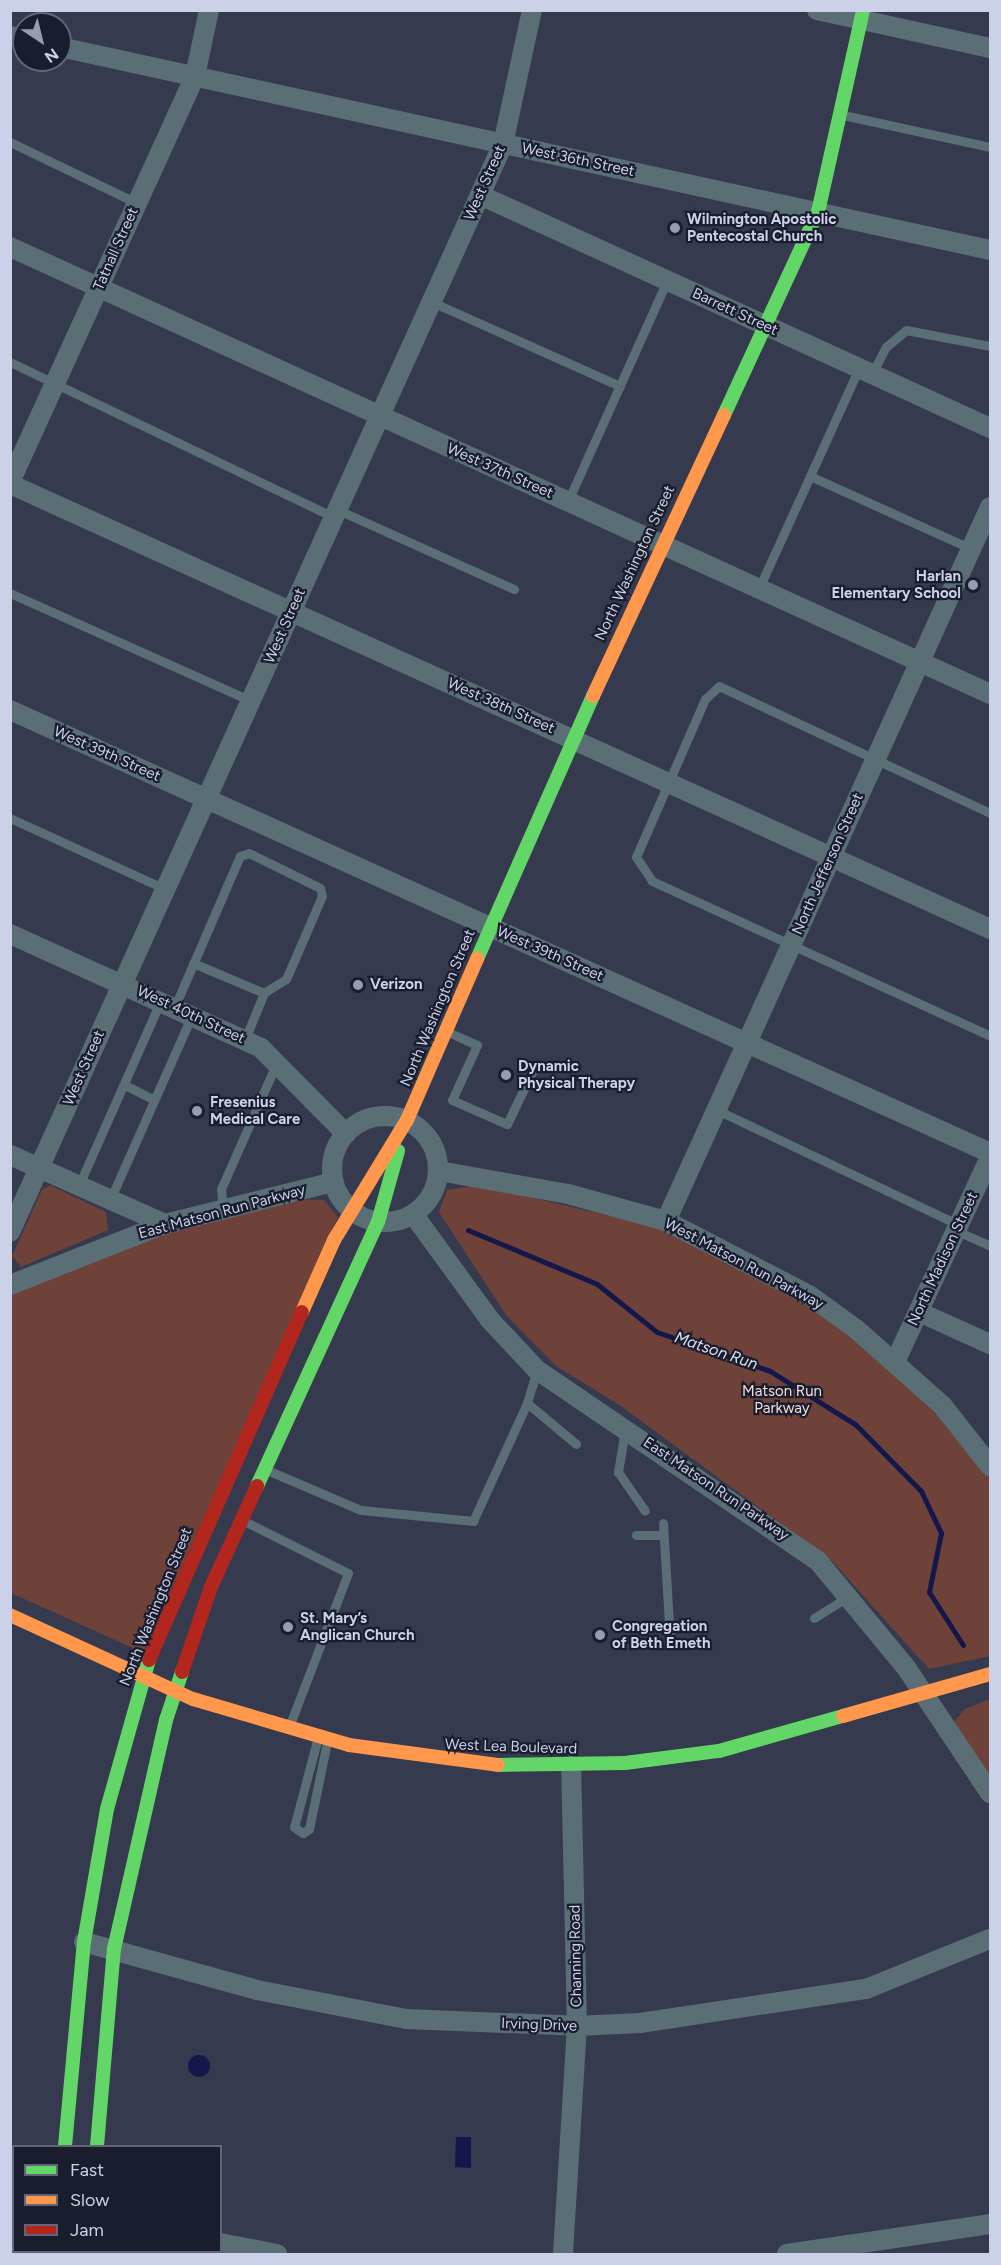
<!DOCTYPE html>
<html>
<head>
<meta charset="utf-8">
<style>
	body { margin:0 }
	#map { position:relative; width:1001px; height:2265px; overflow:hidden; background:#363a4e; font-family:Figtree,sans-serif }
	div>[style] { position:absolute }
	.green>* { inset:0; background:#6e4139 }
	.water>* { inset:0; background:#14174a }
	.round { border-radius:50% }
	.stream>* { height:5px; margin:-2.5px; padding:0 2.5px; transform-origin:2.5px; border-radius:2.5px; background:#14174a }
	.lane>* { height:9px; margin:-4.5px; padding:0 4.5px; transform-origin:4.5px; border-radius:4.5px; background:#5a6e76 }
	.street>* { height:20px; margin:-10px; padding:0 10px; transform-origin:10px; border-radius:10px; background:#5a6e76 }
	.street>.ring { margin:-10px; padding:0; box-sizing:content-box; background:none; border:20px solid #5a6e76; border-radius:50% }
	.fast>* { height:14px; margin:-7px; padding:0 7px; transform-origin:7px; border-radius:7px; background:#63d668 }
	.slow>* { height:14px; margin:-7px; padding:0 7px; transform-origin:7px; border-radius:7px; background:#ff974d }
	.jam>* { height:14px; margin:-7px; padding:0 7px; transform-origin:7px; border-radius:7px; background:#b3261e }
	.dots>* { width:16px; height:16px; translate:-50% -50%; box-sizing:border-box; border:3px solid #191d2e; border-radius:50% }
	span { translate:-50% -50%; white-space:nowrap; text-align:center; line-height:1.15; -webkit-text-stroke:4.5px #191d2e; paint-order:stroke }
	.street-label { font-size:15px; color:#cbd1e9 }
	.poi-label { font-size:15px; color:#cbd1e9; font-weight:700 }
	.left { translate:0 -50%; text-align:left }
	.right { translate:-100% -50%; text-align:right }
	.park-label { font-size:15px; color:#f2dcd7 }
	.water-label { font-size:16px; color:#dbe0f2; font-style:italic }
	.frame { position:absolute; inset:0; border:12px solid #cbd1e9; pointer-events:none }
	.legend { position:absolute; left:12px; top:2145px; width:210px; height:108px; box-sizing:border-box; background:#191d2e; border:2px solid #606579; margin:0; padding:8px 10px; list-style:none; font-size:18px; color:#cbd1e9 }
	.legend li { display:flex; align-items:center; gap:12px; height:30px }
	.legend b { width:30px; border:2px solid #606579 }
	.north { position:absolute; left:12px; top:12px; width:60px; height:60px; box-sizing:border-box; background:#191d2e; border:2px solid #606579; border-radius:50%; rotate:145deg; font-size:16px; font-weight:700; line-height:24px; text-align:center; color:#cbd1e9 }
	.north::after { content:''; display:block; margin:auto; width:21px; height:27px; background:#979cb3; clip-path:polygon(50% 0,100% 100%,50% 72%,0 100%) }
</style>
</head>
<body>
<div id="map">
	<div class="green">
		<i style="clip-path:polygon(50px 1185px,106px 1212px,108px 1230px,21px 1267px,12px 1256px,42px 1190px)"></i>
		<i style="clip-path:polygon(477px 1185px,662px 1228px,837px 1315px,990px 1465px,990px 1656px,929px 1669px,833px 1562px,618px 1404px,556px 1366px,506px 1315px,439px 1212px,447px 1190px)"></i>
		<i style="clip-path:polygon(292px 1199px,324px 1200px,338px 1217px,144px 1653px,11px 1593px,11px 1293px,184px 1226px)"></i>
		<i style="clip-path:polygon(990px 1699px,990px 1793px,947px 1730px,965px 1709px)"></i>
	</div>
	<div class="water">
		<i class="round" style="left:188px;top:2055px;width:22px;height:22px"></i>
		<i style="clip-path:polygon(456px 2137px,471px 2137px,471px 2168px,455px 2167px)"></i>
	</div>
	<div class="stream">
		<i style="left:468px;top:1230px;width:140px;rotate:22.7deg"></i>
		<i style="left:597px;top:1284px;width:77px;rotate:38.7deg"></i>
		<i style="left:657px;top:1332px;width:120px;rotate:19deg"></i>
		<i style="left:770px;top:1371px;width:102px;rotate:32.1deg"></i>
		<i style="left:856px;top:1425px;width:93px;rotate:45.4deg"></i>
		<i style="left:921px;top:1491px;width:47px;rotate:64.5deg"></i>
		<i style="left:941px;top:1533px;width:60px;rotate:101.5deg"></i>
		<i style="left:929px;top:1592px;width:63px;rotate:57.3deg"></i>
	</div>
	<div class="lane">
		<i style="left:843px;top:115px;width:150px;rotate:12.3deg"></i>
		<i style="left:10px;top:142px;width:141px;rotate:25.7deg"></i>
		<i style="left:432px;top:302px;width:206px;rotate:24.1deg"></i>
		<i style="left:10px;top:362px;width:359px;rotate:25.6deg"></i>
		<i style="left:872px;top:374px;width:30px;rotate:-63deg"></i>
		<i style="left:886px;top:347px;width:26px;rotate:-40deg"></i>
		<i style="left:906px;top:330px;width:86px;rotate:10.8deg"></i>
		<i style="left:810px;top:476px;width:119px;rotate:-65.6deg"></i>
		<i style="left:568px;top:501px;width:241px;rotate:-65.8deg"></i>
		<i style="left:338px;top:510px;width:193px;rotate:24.2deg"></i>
		<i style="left:759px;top:588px;width:123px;rotate:-65.5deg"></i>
		<i style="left:810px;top:476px;width:178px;rotate:24.3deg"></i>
		<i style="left:10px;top:593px;width:264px;rotate:24.1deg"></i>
		<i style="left:990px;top:813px;width:299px;rotate:-154.9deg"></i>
		<i style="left:719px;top:686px;width:19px;rotate:137deg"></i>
		<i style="left:705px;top:699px;width:172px;rotate:113.6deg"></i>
		<i style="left:636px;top:857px;width:29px;rotate:56deg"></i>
		<i style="left:652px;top:881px;width:372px;rotate:24.6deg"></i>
		<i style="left:10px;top:818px;width:170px;rotate:24.6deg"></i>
		<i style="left:193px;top:963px;width:77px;rotate:22.9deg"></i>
		<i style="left:175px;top:1006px;width:163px;rotate:-66.6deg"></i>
		<i style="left:240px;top:856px;width:9px;rotate:-18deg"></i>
		<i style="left:249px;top:853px;width:79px;rotate:26.2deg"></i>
		<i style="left:320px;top:888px;width:8px;rotate:76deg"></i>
		<i style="left:322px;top:896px;width:90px;rotate:113.4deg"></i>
		<i style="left:286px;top:979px;width:26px;rotate:148deg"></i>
		<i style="left:264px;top:993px;width:50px;rotate:112.4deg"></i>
		<i style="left:448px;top:1032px;width:32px;rotate:24deg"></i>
		<i style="left:477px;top:1045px;width:60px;rotate:114.4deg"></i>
		<i style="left:452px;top:1100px;width:60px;rotate:23.6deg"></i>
		<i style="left:507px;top:1124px;width:58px;rotate:-64.3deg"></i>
		<i style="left:125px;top:1085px;width:31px;rotate:27deg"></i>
		<i style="left:717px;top:1110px;width:268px;rotate:25.4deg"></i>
		<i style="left:79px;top:1185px;width:202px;rotate:-66.1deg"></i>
		<i style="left:110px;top:1200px;width:202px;rotate:-66.1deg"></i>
		<i style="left:223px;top:1210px;width:21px;rotate:-95deg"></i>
		<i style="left:221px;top:1189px;width:139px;rotate:-66.2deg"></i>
		<i style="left:957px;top:1231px;width:36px;rotate:24deg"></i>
		<i style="left:537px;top:1370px;width:34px;rotate:107deg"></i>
		<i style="left:527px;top:1403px;width:64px;rotate:39.9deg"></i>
		<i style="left:625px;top:1430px;width:43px;rotate:99.5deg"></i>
		<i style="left:618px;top:1472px;width:47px;rotate:55.3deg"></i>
		<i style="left:267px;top:1470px;width:102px;rotate:23.1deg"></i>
		<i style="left:361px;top:1510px;width:113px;rotate:5.6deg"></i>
		<i style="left:473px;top:1521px;width:130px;rotate:-65.4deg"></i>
		<i style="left:244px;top:1521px;width:116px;rotate:26.6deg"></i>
		<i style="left:348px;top:1573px;width:162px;rotate:111deg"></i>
		<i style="left:663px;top:1523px;width:117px;rotate:86.6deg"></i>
		<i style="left:636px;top:1535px;width:27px"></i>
		<i style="left:814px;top:1618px;width:40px;rotate:-32deg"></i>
		<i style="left:318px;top:1737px;width:93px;rotate:104.9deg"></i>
		<i style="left:294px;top:1827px;width:11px;rotate:34deg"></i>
		<i style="left:303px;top:1833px;width:7px;rotate:-34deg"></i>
		<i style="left:309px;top:1829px;width:89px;rotate:-78.3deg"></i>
	</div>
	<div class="street">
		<i style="left:817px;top:10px;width:177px;rotate:12.4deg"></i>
		<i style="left:10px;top:36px;width:14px;rotate:12deg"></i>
		<i style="left:60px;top:47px;width:952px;rotate:12.31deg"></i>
		<i style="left:480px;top:195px;width:561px;rotate:24.55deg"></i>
		<i style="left:10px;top:247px;width:1077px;rotate:24.52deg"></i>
		<i style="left:10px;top:482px;width:446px;rotate:-65.5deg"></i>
		<i style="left:195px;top:76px;width:67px;rotate:-78deg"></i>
		<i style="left:10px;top:484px;width:1076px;rotate:24.42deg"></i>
		<i style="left:10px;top:710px;width:1075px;rotate:24.32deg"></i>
		<i style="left:10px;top:934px;width:276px;rotate:24.4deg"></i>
		<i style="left:261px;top:1048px;width:121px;rotate:45.3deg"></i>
		<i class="ring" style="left:332px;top:1116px;width:86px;height:86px"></i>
		<i style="left:10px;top:1155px;width:170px;rotate:24deg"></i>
		<i style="left:439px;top:1171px;width:131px;rotate:10.1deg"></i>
		<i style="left:568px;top:1194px;width:102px;rotate:15.4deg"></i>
		<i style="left:666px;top:1221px;width:161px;rotate:27.4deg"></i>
		<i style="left:809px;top:1295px;width:58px;rotate:35.9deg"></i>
		<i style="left:856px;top:1329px;width:115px;rotate:41.5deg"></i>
		<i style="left:942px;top:1405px;width:78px;rotate:51.8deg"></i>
		<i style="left:413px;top:1214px;width:131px;rotate:54deg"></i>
		<i style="left:490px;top:1320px;width:69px;rotate:46.8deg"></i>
		<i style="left:537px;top:1370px;width:340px;rotate:34.2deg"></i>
		<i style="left:818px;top:1561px;width:136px;rotate:50.4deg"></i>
		<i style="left:905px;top:1666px;width:153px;rotate:56.2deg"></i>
		<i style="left:666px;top:1221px;width:784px;rotate:-65.59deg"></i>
		<i style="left:10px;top:1232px;width:1194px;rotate:-65.62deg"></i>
		<i style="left:503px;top:144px;width:137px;rotate:-77.8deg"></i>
		<i style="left:10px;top:1285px;width:167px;rotate:-21.5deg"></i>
		<i style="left:165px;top:1224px;width:174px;rotate:-14deg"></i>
		<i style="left:919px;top:1312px;width:78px;rotate:24.3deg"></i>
		<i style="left:895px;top:1362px;width:226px;rotate:-65.1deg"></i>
		<i style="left:84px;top:1942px;width:180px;rotate:15.5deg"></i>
		<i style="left:257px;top:1990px;width:152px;rotate:11deg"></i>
		<i style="left:406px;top:2019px;width:171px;rotate:2.3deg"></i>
		<i style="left:577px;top:2026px;width:63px;rotate:-2.7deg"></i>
		<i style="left:640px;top:2023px;width:229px;rotate:-8.6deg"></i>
		<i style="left:866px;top:1989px;width:134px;rotate:-22deg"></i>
		<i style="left:10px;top:2187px;width:4px;rotate:27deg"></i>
		<i style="left:220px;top:2243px;width:58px;rotate:10.9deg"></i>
		<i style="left:563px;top:2254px;width:228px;rotate:-86.5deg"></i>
		<i style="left:577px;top:2026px;width:260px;rotate:-91.3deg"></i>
		<i style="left:787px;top:2254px;width:205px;rotate:-8.4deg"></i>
	</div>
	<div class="fast">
		<i style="left:724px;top:415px;width:224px;rotate:-65.2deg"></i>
		<i style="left:818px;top:212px;width:207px;rotate:-77.4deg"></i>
		<i style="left:477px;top:959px;width:287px;rotate:-66.2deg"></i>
		<i style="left:257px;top:1486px;width:290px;rotate:-65.4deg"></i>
		<i style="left:378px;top:1222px;width:74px;rotate:-74.3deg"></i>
		<i style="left:498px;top:1765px;width:127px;rotate:-0.9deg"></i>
		<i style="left:625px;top:1763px;width:95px;rotate:-7.3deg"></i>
		<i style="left:719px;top:1751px;width:129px;rotate:-15.8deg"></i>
		<i style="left:65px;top:2146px;width:205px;rotate:-84.7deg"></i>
		<i style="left:84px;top:1942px;width:135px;rotate:-80.2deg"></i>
		<i style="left:107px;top:1809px;width:155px;rotate:-74.3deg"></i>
		<i style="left:97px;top:2146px;width:198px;rotate:-85.1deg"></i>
		<i style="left:114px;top:1949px;width:235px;rotate:-77.2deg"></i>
		<i style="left:166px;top:1720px;width:51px;rotate:-71.6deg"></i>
		<i style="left:59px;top:2254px;width:2px;rotate:-63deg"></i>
	</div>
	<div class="slow">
		<i style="left:593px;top:696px;width:310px;rotate:-65deg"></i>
		<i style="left:302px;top:1312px;width:79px;rotate:-66deg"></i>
		<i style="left:334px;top:1240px;width:140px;rotate:-58.7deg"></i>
		<i style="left:407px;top:1120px;width:176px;rotate:-66.5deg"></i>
		<i style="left:10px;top:1615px;width:201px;rotate:24.7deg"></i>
		<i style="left:193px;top:1699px;width:163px;rotate:16.4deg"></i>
		<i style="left:349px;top:1745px;width:150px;rotate:7.6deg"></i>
		<i style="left:843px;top:1716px;width:153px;rotate:-15.9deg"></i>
	</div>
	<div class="jam">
		<i style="left:149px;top:1660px;width:380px;rotate:-66.3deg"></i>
		<i style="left:182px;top:1672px;width:90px;rotate:-71.2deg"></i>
		<i style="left:211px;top:1587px;width:111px;rotate:-65.5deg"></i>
		<i style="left:93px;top:2252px;width:2px;rotate:90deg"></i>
	</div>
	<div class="dots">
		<i style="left:675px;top:228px;background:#979cb3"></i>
		<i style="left:973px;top:585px;background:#979cb3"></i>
		<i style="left:358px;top:985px;background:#979cb3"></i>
		<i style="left:506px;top:1075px;background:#979cb3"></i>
		<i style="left:197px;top:1111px;background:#979cb3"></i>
		<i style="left:288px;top:1627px;background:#979cb3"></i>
		<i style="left:600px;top:1635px;background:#979cb3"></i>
	</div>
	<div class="street-label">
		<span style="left:578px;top:160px;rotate:12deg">West 36th Street</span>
		<span style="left:485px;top:183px;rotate:-66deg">West Street</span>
		<span style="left:116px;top:249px;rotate:-66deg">Tatnall Street</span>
		<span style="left:735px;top:312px;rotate:25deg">Barrett Street</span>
		<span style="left:500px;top:471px;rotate:24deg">West 37th Street</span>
		<span style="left:635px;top:563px;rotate:-65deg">North Washington Street</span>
		<span style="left:285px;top:626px;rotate:-66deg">West Street</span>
		<span style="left:501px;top:706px;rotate:24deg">West 38th Street</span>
		<span style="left:107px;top:754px;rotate:24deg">West 39th Street</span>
		<span style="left:828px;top:864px;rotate:-66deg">North Jefferson Street</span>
		<span style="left:550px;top:954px;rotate:24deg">West 39th Street</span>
		<span style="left:438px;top:1008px;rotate:-67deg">North Washington Street</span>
		<span style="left:191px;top:1015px;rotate:25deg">West 40th Street</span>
		<span style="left:84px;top:1068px;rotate:-66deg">West Street</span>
		<span style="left:222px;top:1212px;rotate:-15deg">East Matson Run Parkway</span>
		<span style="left:943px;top:1259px;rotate:-65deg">North Madison Street</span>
		<span style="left:744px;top:1264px;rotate:28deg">West Matson Run Parkway</span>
		<span style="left:716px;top:1489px;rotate:34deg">East Matson Run Parkway</span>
		<span style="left:156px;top:1607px;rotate:-68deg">North Washington Street</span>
		<span style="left:511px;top:1747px;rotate:2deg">West Lea Boulevard</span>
		<span style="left:576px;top:1956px;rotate:-91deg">Channing Road</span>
		<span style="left:539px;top:2025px;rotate:2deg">Irving Drive</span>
	</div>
	<div class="poi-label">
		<span class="left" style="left:687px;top:228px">Wilmington Apostolic<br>Pentecostal Church</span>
		<span class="right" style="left:961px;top:585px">Harlan<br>Elementary School</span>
		<span class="left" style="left:370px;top:985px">Verizon</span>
		<span class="left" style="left:518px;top:1075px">Dynamic<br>Physical Therapy</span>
		<span class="left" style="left:210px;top:1111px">Fresenius<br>Medical Care</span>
		<span class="left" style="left:300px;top:1627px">St. Mary’s<br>Anglican Church</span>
		<span class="left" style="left:612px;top:1635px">Congregation<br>of Beth Emeth</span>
	</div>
	<div class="park-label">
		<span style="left:782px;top:1400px">Matson Run<br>Parkway</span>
	</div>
	<div class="water-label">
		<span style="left:716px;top:1351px;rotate:19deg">Matson Run</span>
	</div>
	<div class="frame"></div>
	<ul class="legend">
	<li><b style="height:8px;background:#63d668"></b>Fast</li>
	<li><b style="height:8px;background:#ff974d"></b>Slow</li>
	<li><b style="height:8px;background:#b3261e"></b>Jam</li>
	</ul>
	<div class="north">N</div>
</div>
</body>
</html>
